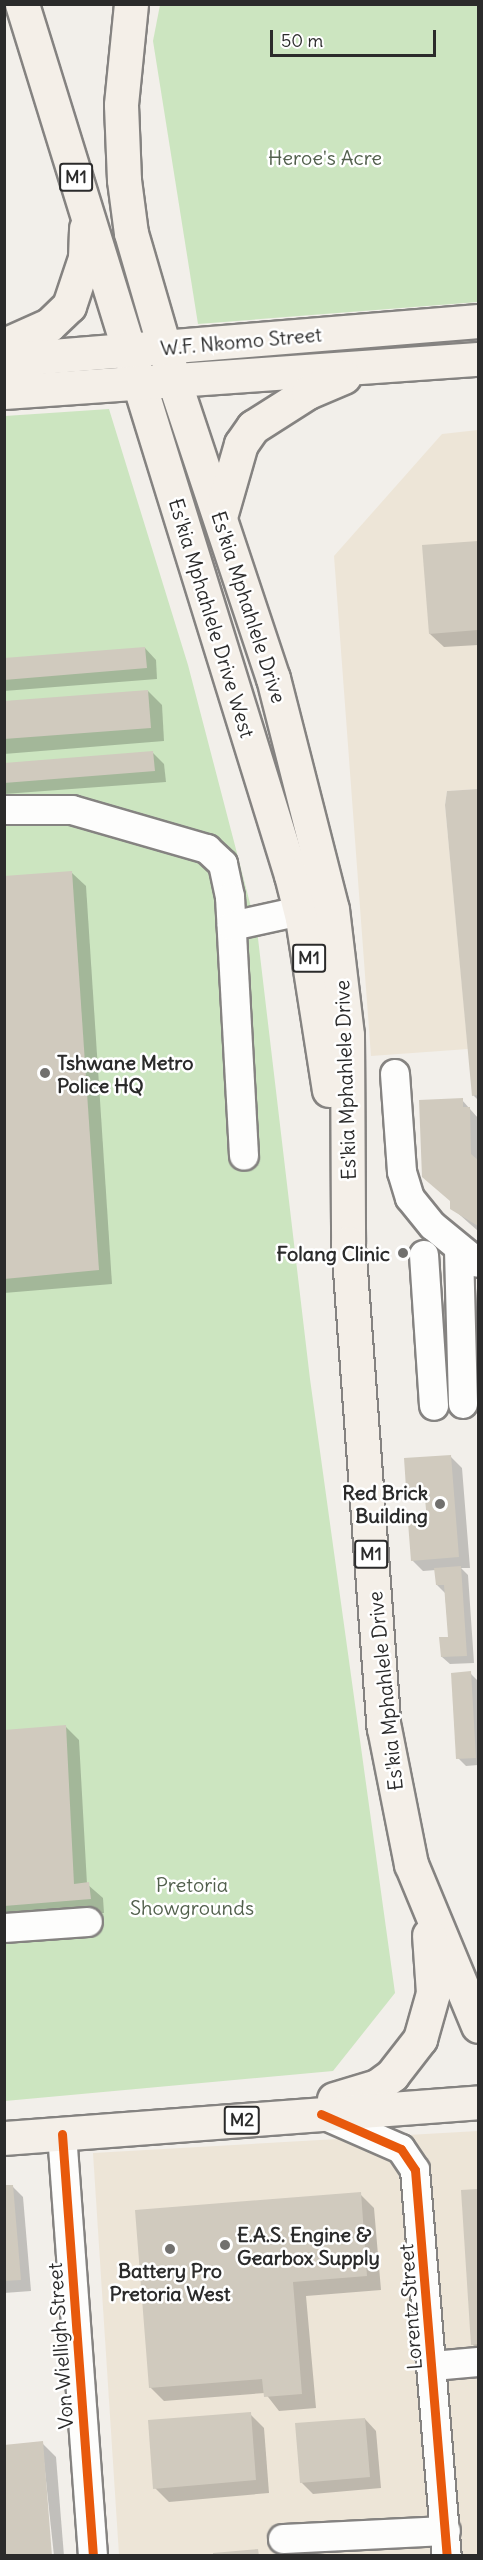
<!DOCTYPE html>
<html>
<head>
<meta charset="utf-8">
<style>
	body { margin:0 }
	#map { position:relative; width:483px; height:2560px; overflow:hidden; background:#f2efea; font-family:Delius,sans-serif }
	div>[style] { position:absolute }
	.built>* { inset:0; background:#ede5d7 }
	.green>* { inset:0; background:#cce5c0 }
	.shadow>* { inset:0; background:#0003 }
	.building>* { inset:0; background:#d0cabe }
	.roads { filter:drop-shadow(2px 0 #858381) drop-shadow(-2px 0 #858381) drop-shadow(0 2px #858381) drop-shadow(0 -2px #858381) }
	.minor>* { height:28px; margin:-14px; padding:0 14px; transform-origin:14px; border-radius:14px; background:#fdfdfc }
	.major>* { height:33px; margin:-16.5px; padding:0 16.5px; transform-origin:16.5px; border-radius:16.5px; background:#f4efe8 }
	.cycleway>* { height:9px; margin:-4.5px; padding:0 4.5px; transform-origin:4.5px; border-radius:4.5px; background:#e8590c }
	.dots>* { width:16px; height:16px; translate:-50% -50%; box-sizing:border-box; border:3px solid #fff; border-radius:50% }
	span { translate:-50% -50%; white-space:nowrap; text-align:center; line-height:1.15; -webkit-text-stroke:5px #fff; paint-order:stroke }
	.shield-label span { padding:2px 4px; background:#fff; border:2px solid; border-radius:4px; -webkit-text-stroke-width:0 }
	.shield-label { font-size:18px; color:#2b2b2b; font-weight:700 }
	.park-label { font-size:20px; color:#52604d }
	.street-label { font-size:20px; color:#2b2b2b }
	.poi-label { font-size:20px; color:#2b2b2b; font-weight:700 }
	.left { translate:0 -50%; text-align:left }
	.right { translate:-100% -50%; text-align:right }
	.frame { position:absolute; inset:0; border:6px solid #2b2b2b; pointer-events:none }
	.scale { position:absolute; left:270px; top:30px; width:166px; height:27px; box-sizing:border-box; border:3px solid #2b2b2b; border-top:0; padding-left:8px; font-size:18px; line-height:21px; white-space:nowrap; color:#2b2b2b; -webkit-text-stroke:4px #fff; paint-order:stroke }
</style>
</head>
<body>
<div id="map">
	<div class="built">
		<i style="clip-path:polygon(478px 430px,478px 789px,447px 791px,445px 805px,468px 1049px,371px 1056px,334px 556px,442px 434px)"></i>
		<i style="clip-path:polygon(478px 2131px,478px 2555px,119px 2555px,93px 2153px)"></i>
	</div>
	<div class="green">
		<i style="clip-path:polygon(160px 5px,478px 5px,478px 302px,198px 324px,153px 41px)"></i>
		<i style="clip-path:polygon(109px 409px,188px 665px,257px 930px,310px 1379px,395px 1993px,333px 2071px,5px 2101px,5px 416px)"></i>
	</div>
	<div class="shadow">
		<i style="clip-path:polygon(478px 542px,478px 645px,444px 647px,430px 634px,423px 547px)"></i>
		<i style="clip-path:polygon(145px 648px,156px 660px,157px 679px,4px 691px,4px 659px)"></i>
		<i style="clip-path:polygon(148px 691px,162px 705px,164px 741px,4px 754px,4px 703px)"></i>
		<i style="clip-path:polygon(153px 753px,164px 764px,166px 782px,4px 794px,4px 765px)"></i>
		<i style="clip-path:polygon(478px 790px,478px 1100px,473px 1095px,449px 793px)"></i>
		<i style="clip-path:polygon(72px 873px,86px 886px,112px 1284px,4px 1293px,4px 877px)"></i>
		<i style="clip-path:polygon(462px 1100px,478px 1118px,478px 1231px,452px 1208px)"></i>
		<i style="clip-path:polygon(451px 1457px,462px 1468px,470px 1568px,461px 1568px,468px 1575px,474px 1663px,450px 1664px,442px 1657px,449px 1638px,445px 1593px,437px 1585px,436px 1570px,423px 1571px,412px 1560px,428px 1523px,427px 1498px,419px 1498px,407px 1487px)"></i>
		<i style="clip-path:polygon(470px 1673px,478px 1681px,478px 1765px,466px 1766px,458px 1758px)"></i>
		<i style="clip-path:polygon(65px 1726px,79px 1740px,87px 1884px,103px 1898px,104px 1913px,4px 1921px,4px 1731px)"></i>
		<i style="clip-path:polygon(12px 2186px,23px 2197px,31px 2291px,4px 2293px,4px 2187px)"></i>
		<i style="clip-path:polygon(478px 2191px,478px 2350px,472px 2344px,462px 2192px)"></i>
		<i style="clip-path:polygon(360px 2194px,374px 2208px,381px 2290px,306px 2296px,316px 2408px,279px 2411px,265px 2393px,164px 2401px,150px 2387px)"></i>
		<i style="clip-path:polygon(250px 2414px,264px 2428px,269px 2493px,169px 2502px,155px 2488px)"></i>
		<i style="clip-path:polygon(365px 2419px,376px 2431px,381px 2488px,313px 2494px,301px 2482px)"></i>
		<i style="clip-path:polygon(42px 2443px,56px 2457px,64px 2556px,54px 2556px)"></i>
	</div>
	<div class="building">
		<i style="clip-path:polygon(478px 541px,478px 630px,429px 634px,422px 545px)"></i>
		<i style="clip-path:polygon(145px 647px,147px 668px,4px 680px,4px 658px)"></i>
		<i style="clip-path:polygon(148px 690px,151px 728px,4px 739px,4px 701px)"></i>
		<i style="clip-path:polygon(153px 751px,155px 771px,4px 783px,4px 763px)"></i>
		<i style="clip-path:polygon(478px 789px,478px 1095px,472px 1096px,445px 805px,447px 791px)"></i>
		<i style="clip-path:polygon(72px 871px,99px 1270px,4px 1279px,4px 876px)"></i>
		<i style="clip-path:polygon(463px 1098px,463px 1107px,470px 1107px,471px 1154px,478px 1160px,478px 1226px,450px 1209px,450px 1201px,422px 1177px,419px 1100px)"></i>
		<i style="clip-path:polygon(451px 1455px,459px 1557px,411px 1561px,408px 1522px,427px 1521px,424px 1487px,406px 1488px,404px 1458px)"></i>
		<i style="clip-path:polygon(461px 1566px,467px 1656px,441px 1657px,439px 1637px,448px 1637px,444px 1585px,436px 1585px,434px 1568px)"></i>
		<i style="clip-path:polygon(471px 1671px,476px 1758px,456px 1759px,451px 1673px)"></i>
		<i style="clip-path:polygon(66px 1725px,74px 1884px,89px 1882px,91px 1899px,4px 1906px,4px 1730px)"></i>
		<i style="clip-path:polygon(4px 2185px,13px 2185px,21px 2280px,4px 2281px)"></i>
		<i style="clip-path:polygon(478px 2189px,478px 2344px,471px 2345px,461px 2190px)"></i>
		<i style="clip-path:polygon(361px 2192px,367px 2276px,293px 2282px,302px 2394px,264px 2397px,262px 2379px,149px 2388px,135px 2210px)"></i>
		<i style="clip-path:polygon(251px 2412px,256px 2480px,153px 2489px,148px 2420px)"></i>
		<i style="clip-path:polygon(365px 2418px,370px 2477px,300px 2483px,295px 2423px)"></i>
		<i style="clip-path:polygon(43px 2441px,52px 2556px,4px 2556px,4px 2445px)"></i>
		<i style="clip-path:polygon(258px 2549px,259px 2556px,213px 2556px,213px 2553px)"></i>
	</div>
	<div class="roads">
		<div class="minor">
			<i style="left:4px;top:810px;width:68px"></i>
			<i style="left:72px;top:810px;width:141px;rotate:16.1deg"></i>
			<i style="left:207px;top:849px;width:22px;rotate:43deg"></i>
			<i style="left:223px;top:864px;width:34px;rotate:78deg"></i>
			<i style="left:230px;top:897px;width:259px;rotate:86.9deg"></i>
			<i style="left:232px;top:926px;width:70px;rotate:-12.4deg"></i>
			<i style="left:395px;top:1074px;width:98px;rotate:85.9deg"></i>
			<i style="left:402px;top:1172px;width:27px;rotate:73deg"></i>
			<i style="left:410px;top:1198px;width:36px;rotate:51deg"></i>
			<i style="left:433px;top:1226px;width:58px;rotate:39.4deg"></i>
			<i style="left:459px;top:1250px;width:154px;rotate:88.5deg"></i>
			<i style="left:424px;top:1255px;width:151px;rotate:86.2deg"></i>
			<i style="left:4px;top:1928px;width:84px;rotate:-4.1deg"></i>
			<i style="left:321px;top:2114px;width:87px;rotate:23.6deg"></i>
			<i style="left:401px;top:2149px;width:25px;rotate:56deg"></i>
			<i style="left:415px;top:2170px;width:387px;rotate:85.3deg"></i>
			<i style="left:62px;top:2134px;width:423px;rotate:85.8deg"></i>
			<i style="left:433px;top:2366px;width:45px;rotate:-5.1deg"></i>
			<i style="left:283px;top:2539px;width:163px;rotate:-2.8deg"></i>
		</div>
		<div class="major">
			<i style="left:22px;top:4px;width:912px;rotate:72.84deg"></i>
			<i style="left:291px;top:875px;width:44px;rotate:75.7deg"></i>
			<i style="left:302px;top:918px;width:174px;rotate:81.1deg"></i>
			<i style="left:131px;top:4px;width:101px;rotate:95.7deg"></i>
			<i style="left:121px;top:105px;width:75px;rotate:87.7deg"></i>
			<i style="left:124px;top:180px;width:53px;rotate:82.5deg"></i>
			<i style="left:131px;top:233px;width:154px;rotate:73.8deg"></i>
			<i style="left:174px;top:381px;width:313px;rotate:71.6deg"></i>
			<i style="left:273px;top:678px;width:238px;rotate:75.7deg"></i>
			<i style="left:332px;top:909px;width:127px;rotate:83.2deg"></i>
			<i style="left:347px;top:1035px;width:208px;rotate:89.7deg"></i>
			<i style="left:348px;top:1243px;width:486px;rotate:85.8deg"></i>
			<i style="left:384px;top:1728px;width:139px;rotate:78.8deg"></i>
			<i style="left:411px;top:1864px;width:175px;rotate:67.5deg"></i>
			<i style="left:4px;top:345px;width:49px;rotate:-24deg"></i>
			<i style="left:49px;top:325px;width:28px;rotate:-44deg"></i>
			<i style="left:69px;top:306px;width:51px;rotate:-71.6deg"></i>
			<i style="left:85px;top:258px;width:30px;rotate:-88deg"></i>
			<i style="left:4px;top:360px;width:476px;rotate:-4.7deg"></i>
			<i style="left:4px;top:392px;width:475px;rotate:-4deg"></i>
			<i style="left:220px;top:517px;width:76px;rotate:-74deg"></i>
			<i style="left:241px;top:444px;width:21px;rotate:-55deg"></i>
			<i style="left:253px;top:427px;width:65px;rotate:-32.5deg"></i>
			<i style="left:308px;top:392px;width:39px;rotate:-23deg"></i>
			<i style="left:334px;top:2099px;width:45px;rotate:-16.8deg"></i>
			<i style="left:377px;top:2086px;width:19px;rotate:-36deg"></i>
			<i style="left:392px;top:2075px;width:46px;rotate:-52.1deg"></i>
			<i style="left:420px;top:2039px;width:48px;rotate:-74.2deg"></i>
			<i style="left:433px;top:1993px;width:58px;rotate:-93.9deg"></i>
			<i style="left:4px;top:2138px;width:475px;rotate:-4.3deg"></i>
		</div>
	</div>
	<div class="cycleway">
		<i style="left:321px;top:2114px;width:87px;rotate:23.6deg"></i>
		<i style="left:401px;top:2149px;width:25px;rotate:56deg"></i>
		<i style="left:415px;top:2170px;width:387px;rotate:85.3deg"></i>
		<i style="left:62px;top:2134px;width:423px;rotate:85.8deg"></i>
	</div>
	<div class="dots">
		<i style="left:45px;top:1073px;background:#71706e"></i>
		<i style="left:403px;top:1253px;background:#71706e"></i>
		<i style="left:440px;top:1504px;background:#71706e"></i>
		<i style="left:225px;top:2245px;background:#71706e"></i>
		<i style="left:170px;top:2249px;background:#71706e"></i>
	</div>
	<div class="shield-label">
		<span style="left:76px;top:177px">M1</span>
		<span style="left:309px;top:958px">M1</span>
		<span style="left:371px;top:1554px">M1</span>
		<span style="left:242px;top:2120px">M2</span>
	</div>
	<div class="park-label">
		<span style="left:325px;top:157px">Heroe's Acre</span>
		<span style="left:192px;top:1896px">Pretoria<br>Showgrounds</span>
	</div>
	<div class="street-label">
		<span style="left:241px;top:341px;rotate:-5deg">W.F. Nkomo Street</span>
		<span style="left:249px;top:607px;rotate:72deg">Es'kia Mphahlele Drive</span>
		<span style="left:212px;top:618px;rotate:73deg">Es'kia Mphahlele Drive West</span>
		<span style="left:345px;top:1080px;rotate:-92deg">Es'kia Mphahlele Drive</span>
		<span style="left:385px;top:1691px;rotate:-96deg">Es'kia Mphahlele Drive</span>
		<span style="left:410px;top:2307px;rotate:-94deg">Lorentz Street</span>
		<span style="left:60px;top:2346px;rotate:-94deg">Von Wielligh Street</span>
	</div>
	<div class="poi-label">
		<span class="left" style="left:57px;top:1074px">Tshwane Metro<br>Police HQ</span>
		<span class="right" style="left:390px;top:1253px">Folang Clinic</span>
		<span class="right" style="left:428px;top:1504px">Red Brick<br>Building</span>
		<span class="left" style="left:237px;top:2246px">E.A.S. Engine &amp;<br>Gearbox Supply</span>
		<span style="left:170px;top:2282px">Battery Pro<br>Pretoria West</span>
	</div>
	<div class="frame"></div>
	<div class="scale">50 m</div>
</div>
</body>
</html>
